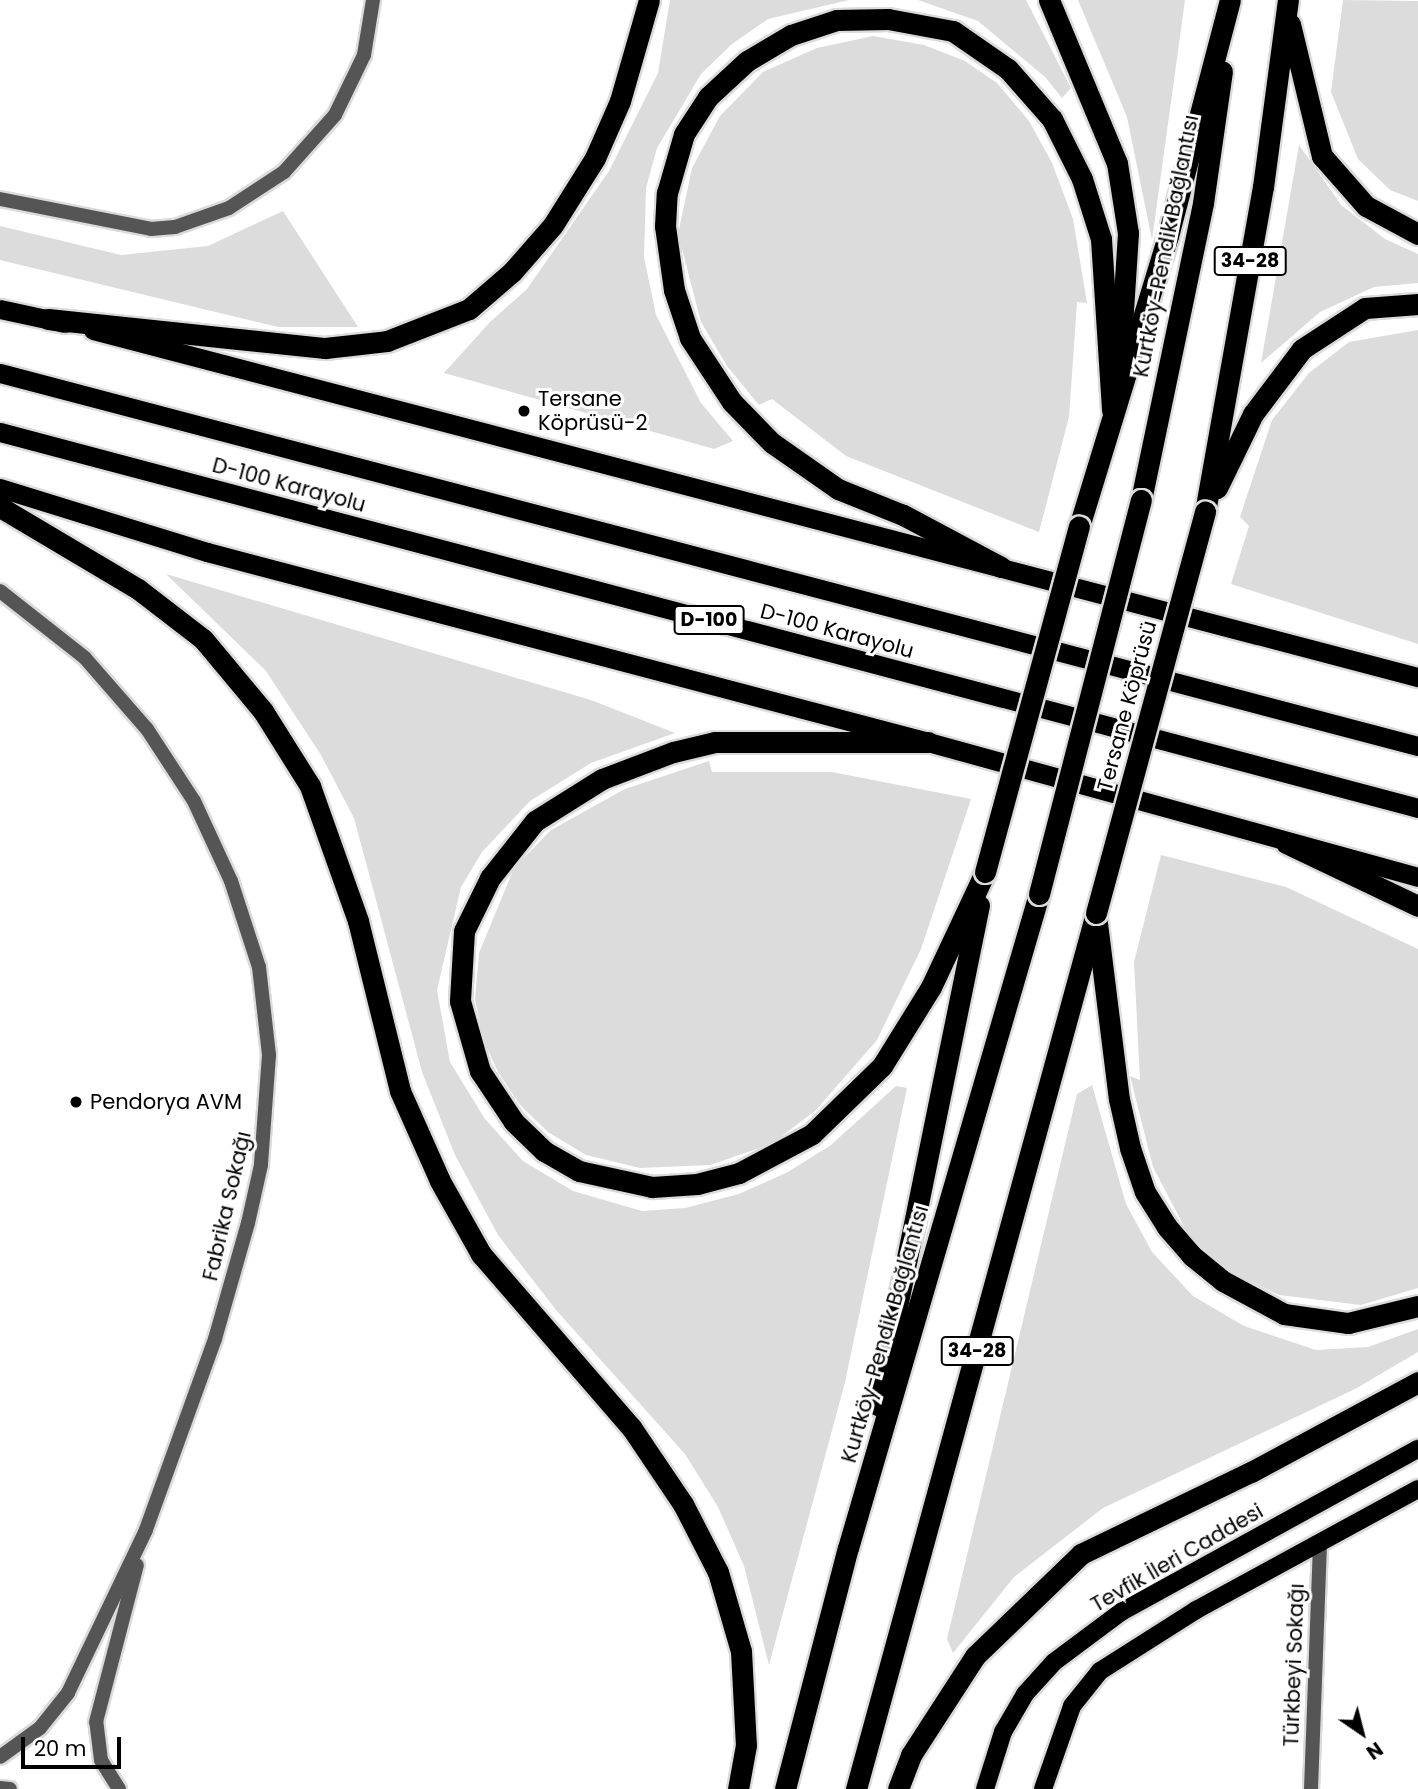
<!DOCTYPE html>
<html>
<head>
<meta charset="utf-8">
<style>
	body { margin:0 }
	#map { position:relative; width:1418px; height:1789px; overflow:hidden; background:#fff; font-family:Poppins,sans-serif }
	div>[style] { position:absolute }
	.green>* { inset:0; background:#dcdcdc }
	.roads { filter:drop-shadow(2px 0 #dbdbdb) drop-shadow(-2px 0 #dbdbdb) drop-shadow(0 2px #dbdbdb) drop-shadow(0 -2px #dbdbdb) }
	.minor>* { height:14px; margin:-7px; padding:0 7px; transform-origin:7px; border-radius:7px; background:#555 }
	.tertiary>* { height:14px; margin:-7px; padding:0 7px; transform-origin:7px; border-radius:7px; background:#555 }
	.primary>* { height:18px; margin:-9px; padding:0 9px; transform-origin:9px; border-radius:9px; background:#000 }
	.trunk>* { height:19px; margin:-9.5px; padding:0 9.5px; transform-origin:9.5px; border-radius:9.5px; background:#000 }
	.motorway>* { height:21px; margin:-10.5px; padding:0 10.5px; transform-origin:10.5px; border-radius:10.5px; background:#000 }
	.bridges { filter:drop-shadow(2px 0 #dbdbdb) drop-shadow(-2px 0 #dbdbdb) drop-shadow(0 2px #dbdbdb) drop-shadow(0 -2px #dbdbdb) }
	.motorway-bridge>* { height:21px; margin:-10.5px; padding:0 10.5px; transform-origin:10.5px; border-radius:10.5px; background:#000 }
	.dots>* { width:19px; height:19px; translate:-50% -50%; box-sizing:border-box; border:4px solid #fff; border-radius:50% }
	span { translate:-50% -50%; white-space:nowrap; text-align:center; line-height:1.15; -webkit-text-stroke:6px #fff; paint-order:stroke }
	.shield-label span { padding:2px 5px; background:#fff; border:2px solid; border-radius:5px; -webkit-text-stroke-width:0 }
	.shield-label { font-size:19px; color:#000; font-weight:700 }
	.street-label { font-size:21px; color:#000 }
	.poi-label { font-size:21px; color:#000 }
	.left { translate:0 -50%; text-align:left }
	.north { position:absolute; left:1327px; top:1698px; width:70px; height:70px; -webkit-text-stroke:5px #fff; paint-order:stroke; rotate:145deg; font-size:19px; font-weight:700; line-height:28px; text-align:center; color:#000 }
	.north::after { content:''; display:block; margin:auto; width:24px; height:32px; background:#000; clip-path:polygon(50% 0,100% 100%,50% 72%,0 100%) }
	.scale { position:absolute; left:21px; top:1737px; width:100px; height:32px; box-sizing:border-box; border:4px solid #000; border-top:0; padding-left:9px; font-size:21px; line-height:24px; white-space:nowrap; color:#000; -webkit-text-stroke:5px #fff; paint-order:stroke }
</style>
</head>
<body>
<div id="map">
	<div class="green">
		<i style="clip-path:polygon(670px 0,849px 0,768px 19px,732px 44px,701px 74px,657px 148px,646px 188px,644px 257px,656px 315px,701px 403px,733px 441px,714px 449px,444px 373px,490px 322px,527px 289px,609px 171px,658px 73px)"></i>
		<i style="clip-path:polygon(918px 0,1026px 0,1071px 88px,1062px 98px,1045px 77px,978px 21px)"></i>
		<i style="clip-path:polygon(1078px 0,1185px 0,1152px 240px,1127px 117px)"></i>
		<i style="clip-path:polygon(1343px 0,1418px 1px,1418px 201px,1390px 190px,1358px 159px,1331px 92px)"></i>
		<i style="clip-path:polygon(873px 36px,924px 45px,965px 61px,997px 83px,1029px 121px,1052px 163px,1073px 219px,1087px 303px,1077px 302px,1069px 417px,1039px 532px,846px 456px,772px 399px,759px 405px,727px 366px,701px 322px,678px 234px,692px 168px,720px 116px,763px 72px,817px 48px)"></i>
		<i style="clip-path:polygon(1299px 145px,1341px 205px,1385px 239px,1418px 254px,1418px 283px,1374px 287px,1320px 312px,1261px 363px)"></i>
		<i style="clip-path:polygon(283px 211px,358px 327px,278px 327px,0 260px,0 226px,121px 255px,208px 246px)"></i>
		<i style="clip-path:polygon(1418px 330px,1418px 644px,1231px 584px,1249px 526px,1240px 517px,1272px 420px,1309px 373px,1349px 342px)"></i>
		<i style="clip-path:polygon(166px 574px,591px 700px,675px 733px,591px 763px,530px 801px,482px 852px,461px 887px,437px 990px,450px 1062px,485px 1119px,523px 1161px,573px 1191px,642px 1211px,685px 1208px,739px 1194px,788px 1172px,831px 1145px,896px 1086px,907px 1088px,845px 1382px,769px 1665px,744px 1566px,718px 1507px,685px 1454px,556px 1310px,498px 1235px,455px 1155px,422px 1072px,354px 818px,321px 755px,266px 671px)"></i>
		<i style="clip-path:polygon(709px 761px,712px 772px,832px 772px,971px 799px,921px 949px,877px 1040px,815px 1111px,771px 1144px,710px 1165px,640px 1168px,586px 1155px,548px 1132px,520px 1105px,498px 1072px,483px 1039px,475px 999px,479px 953px,514px 868px,551px 830px,625px 789px)"></i>
		<i style="clip-path:polygon(1161px 855px,1286px 887px,1418px 949px,1418px 1288px,1361px 1305px,1279px 1295px,1225px 1269px,1187px 1232px,1153px 1167px,1130px 1076px,1140px 1080px,1134px 962px)"></i>
		<i style="clip-path:polygon(1092px 1085px,1126px 1204px,1152px 1252px,1193px 1296px,1244px 1326px,1316px 1350px,1368px 1347px,1418px 1329px,1418px 1352px,1355px 1389px,1103px 1508px,1014px 1577px,953px 1653px,947px 1639px,1077px 1094px)"></i>
	</div>
	<div class="roads">
		<div class="minor">
			<i style="left:1311px;top:1789px;width:246px;rotate:-87.9deg"></i>
		</div>
		<div class="tertiary">
			<i style="left:0;top:199px;width:154px;rotate:11.2deg"></i>
			<i style="left:151px;top:229px;width:24px;rotate:-5deg"></i>
			<i style="left:175px;top:227px;width:57px;rotate:-19.4deg"></i>
			<i style="left:229px;top:208px;width:66px;rotate:-33.2deg"></i>
			<i style="left:284px;top:172px;width:76px;rotate:-48.2deg"></i>
			<i style="left:335px;top:115px;width:67px;rotate:-64.2deg"></i>
			<i style="left:364px;top:55px;width:56px;rotate:-80.7deg"></i>
			<i style="left:0;top:591px;width:108px;rotate:38.2deg"></i>
			<i style="left:85px;top:658px;width:94px;rotate:48.9deg"></i>
			<i style="left:147px;top:729px;width:86px;rotate:56.9deg"></i>
			<i style="left:194px;top:801px;width:88px;rotate:65.2deg"></i>
			<i style="left:231px;top:881px;width:90px;rotate:72deg"></i>
			<i style="left:259px;top:967px;width:89px;rotate:83.5deg"></i>
			<i style="left:269px;top:1055px;width:110px;rotate:94.2deg"></i>
			<i style="left:261px;top:1165px;width:59px;rotate:102.6deg"></i>
			<i style="left:248px;top:1223px;width:121px;rotate:105.9deg"></i>
			<i style="left:215px;top:1339px;width:203px;rotate:109.9deg"></i>
			<i style="left:146px;top:1530px;width:181px;rotate:115.6deg"></i>
			<i style="left:68px;top:1693px;width:45px;rotate:128.7deg"></i>
			<i style="left:40px;top:1728px;width:49px;rotate:144.1deg"></i>
			<i style="left:0;top:1788px;width:10px;rotate:6deg"></i>
			<i style="left:119px;top:1789px;width:34px;rotate:-122deg"></i>
			<i style="left:101px;top:1760px;width:38px;rotate:-97deg"></i>
			<i style="left:96px;top:1722px;width:162px;rotate:-75.4deg"></i>
		</div>
		<div class="primary">
			<i style="left:985px;top:1789px;width:60px;rotate:-72.5deg"></i>
			<i style="left:1003px;top:1732px;width:44px;rotate:-59.9deg"></i>
			<i style="left:1025px;top:1694px;width:43px;rotate:-47.8deg"></i>
			<i style="left:1054px;top:1662px;width:84px;rotate:-36.7deg"></i>
			<i style="left:1121px;top:1612px;width:339px;rotate:-28.8deg"></i>
			<i style="left:1043px;top:1789px;width:88px;rotate:-70.7deg"></i>
			<i style="left:1072px;top:1706px;width:45px;rotate:-51.3deg"></i>
			<i style="left:1100px;top:1671px;width:114px;rotate:-32.4deg"></i>
			<i style="left:1196px;top:1610px;width:253px;rotate:-28.6deg"></i>
		</div>
		<div class="trunk">
			<i style="left:0;top:309px;width:66px;rotate:12.3deg"></i>
			<i style="left:93px;top:330px;width:1370px;rotate:14.68deg"></i>
			<i style="left:0;top:373px;width:1466px;rotate:14.74deg"></i>
			<i style="left:0;top:432px;width:1467px;rotate:14.85deg"></i>
			<i style="left:0;top:488px;width:217px;rotate:17.2deg"></i>
			<i style="left:207px;top:552px;width:746px;rotate:14.76deg"></i>
			<i style="left:928px;top:742px;width:508px;rotate:15.4deg"></i>
		</div>
		<div class="motorway">
			<i style="left:1049px;top:0;width:177px;rotate:67.4deg"></i>
			<i style="left:1117px;top:163px;width:71px;rotate:81.1deg"></i>
			<i style="left:1128px;top:233px;width:124px;rotate:93.7deg"></i>
			<i style="left:1290px;top:24px;width:136px;rotate:76.4deg"></i>
			<i style="left:1322px;top:156px;width:67px;rotate:48.7deg"></i>
			<i style="left:1366px;top:206px;width:59px;rotate:28.3deg"></i>
			<i style="left:48px;top:319px;width:279px;rotate:6deg"></i>
			<i style="left:325px;top:348px;width:62px;rotate:-6.4deg"></i>
			<i style="left:387px;top:341px;width:88px;rotate:-21.3deg"></i>
			<i style="left:469px;top:309px;width:57px;rotate:-40.7deg"></i>
			<i style="left:512px;top:272px;width:62px;rotate:-48.9deg"></i>
			<i style="left:553px;top:225px;width:79px;rotate:-57.9deg"></i>
			<i style="left:595px;top:158px;width:62px;rotate:-66.3deg"></i>
			<i style="left:620px;top:101px;width:105px;rotate:-74deg"></i>
			<i style="left:1217px;top:488px;width:82px;rotate:-64.1deg"></i>
			<i style="left:1253px;top:414px;width:81px;rotate:-53deg"></i>
			<i style="left:1302px;top:349px;width:75px;rotate:-33.1deg"></i>
			<i style="left:1365px;top:308px;width:53px;rotate:-4.3deg"></i>
			<i style="left:1141px;top:500px;width:303px;rotate:-78.2deg"></i>
			<i style="left:1203px;top:203px;width:133px;rotate:-81.8deg"></i>
			<i style="left:0;top:507px;width:161px;rotate:30.7deg"></i>
			<i style="left:138px;top:589px;width:82px;rotate:37.6deg"></i>
			<i style="left:203px;top:639px;width:94px;rotate:50.2deg"></i>
			<i style="left:263px;top:711px;width:89px;rotate:57.9deg"></i>
			<i style="left:310px;top:786px;width:143px;rotate:70.4deg"></i>
			<i style="left:358px;top:921px;width:175px;rotate:76.1deg"></i>
			<i style="left:400px;top:1091px;width:98px;rotate:66deg"></i>
			<i style="left:440px;top:1181px;width:84px;rotate:60.7deg"></i>
			<i style="left:481px;top:1254px;width:229px;rotate:49.1deg"></i>
			<i style="left:631px;top:1427px;width:93px;rotate:56deg"></i>
			<i style="left:683px;top:1504px;width:76px;rotate:62.8deg"></i>
			<i style="left:718px;top:1572px;width:82px;rotate:73.8deg"></i>
			<i style="left:741px;top:1651px;width:94px;rotate:87deg"></i>
			<i style="left:746px;top:1745px;width:45px;rotate:100.3deg"></i>
			<i style="left:1205px;top:512px;width:330px;rotate:-79.9deg"></i>
			<i style="left:1263px;top:187px;width:189px;rotate:-82.4deg"></i>
			<i style="left:1079px;top:527px;width:304px;rotate:-73deg"></i>
			<i style="left:1168px;top:236px;width:244px;rotate:-75.3deg"></i>
			<i style="left:1001px;top:567px;width:111px;rotate:-152deg"></i>
			<i style="left:903px;top:515px;width:70px;rotate:-158.2deg"></i>
			<i style="left:838px;top:489px;width:80px;rotate:-145.1deg"></i>
			<i style="left:772px;top:443px;width:57px;rotate:-134.3deg"></i>
			<i style="left:732px;top:402px;width:77px;rotate:-123.3deg"></i>
			<i style="left:690px;top:338px;width:51px;rotate:-108.4deg"></i>
			<i style="left:674px;top:290px;width:65px;rotate:-98deg"></i>
			<i style="left:665px;top:226px;width:33px;rotate:-87deg"></i>
			<i style="left:667px;top:193px;width:61px;rotate:-73.9deg"></i>
			<i style="left:684px;top:134px;width:44px;rotate:-57deg"></i>
			<i style="left:708px;top:97px;width:53px;rotate:-42.7deg"></i>
			<i style="left:747px;top:61px;width:51px;rotate:-30.6deg"></i>
			<i style="left:791px;top:35px;width:48px;rotate:-18.1deg"></i>
			<i style="left:837px;top:20px;width:51px;rotate:-1.1deg"></i>
			<i style="left:888px;top:19px;width:66px;rotate:10.5deg"></i>
			<i style="left:953px;top:31px;width:67px;rotate:34.6deg"></i>
			<i style="left:1008px;top:69px;width:67px;rotate:48.7deg"></i>
			<i style="left:1052px;top:119px;width:67px;rotate:63.4deg"></i>
			<i style="left:1082px;top:179px;width:63px;rotate:72.4deg"></i>
			<i style="left:1101px;top:239px;width:172px;rotate:86.3deg"></i>
			<i style="left:928px;top:742px;width:213px;rotate:180deg"></i>
			<i style="left:715px;top:742px;width:43px;rotate:166.6deg"></i>
			<i style="left:673px;top:752px;width:76px;rotate:159.2deg"></i>
			<i style="left:602px;top:779px;width:79px;rotate:147.9deg"></i>
			<i style="left:535px;top:821px;width:73px;rotate:128.3deg"></i>
			<i style="left:490px;top:878px;width:59px;rotate:116.1deg"></i>
			<i style="left:464px;top:931px;width:70px;rotate:93.3deg"></i>
			<i style="left:460px;top:1001px;width:73px;rotate:74.1deg"></i>
			<i style="left:480px;top:1071px;width:61px;rotate:56.3deg"></i>
			<i style="left:514px;top:1122px;width:42px;rotate:44deg"></i>
			<i style="left:544px;top:1151px;width:40px;rotate:29.7deg"></i>
			<i style="left:579px;top:1171px;width:75px;rotate:12.4deg"></i>
			<i style="left:652px;top:1187px;width:45px;rotate:-3.8deg"></i>
			<i style="left:697px;top:1184px;width:43px;rotate:-14.7deg"></i>
			<i style="left:739px;top:1173px;width:83px;rotate:-28.1deg"></i>
			<i style="left:812px;top:1134px;width:98px;rotate:-44.2deg"></i>
			<i style="left:882px;top:1066px;width:93px;rotate:-58.2deg"></i>
			<i style="left:931px;top:987px;width:127px;rotate:-64.8deg"></i>
			<i style="left:1286px;top:843px;width:146px;rotate:25.5deg"></i>
			<i style="left:1097px;top:923px;width:177px;rotate:82.9deg"></i>
			<i style="left:1119px;top:1099px;width:50px;rotate:77.3deg"></i>
			<i style="left:1130px;top:1148px;width:46px;rotate:71.2deg"></i>
			<i style="left:1145px;top:1192px;width:41px;rotate:57.8deg"></i>
			<i style="left:1167px;top:1227px;width:37px;rotate:49deg"></i>
			<i style="left:1191px;top:1255px;width:41px;rotate:39.1deg"></i>
			<i style="left:1223px;top:1281px;width:69px;rotate:28.4deg"></i>
			<i style="left:1284px;top:1314px;width:65px;rotate:8deg"></i>
			<i style="left:1348px;top:1323px;width:72px;rotate:-13.7deg"></i>
			<i style="left:877px;top:1405px;width:510px;rotate:-78.47deg"></i>
			<i style="left:785px;top:1789px;width:249px;rotate:-75.4deg"></i>
			<i style="left:848px;top:1548px;width:681px;rotate:-73.72deg"></i>
			<i style="left:856px;top:1789px;width:908px;rotate:-74.68deg"></i>
			<i style="left:898px;top:1789px;width:36px;rotate:-69deg"></i>
			<i style="left:911px;top:1755px;width:118px;rotate:-57.1deg"></i>
			<i style="left:975px;top:1656px;width:147px;rotate:-43.9deg"></i>
			<i style="left:1081px;top:1554px;width:189px;rotate:-25.8deg"></i>
			<i style="left:1251px;top:1472px;width:190px;rotate:-28.3deg"></i>
		</div>
	</div>
	<div class="bridges">
		<div class="motorway-bridge">
			<i style="left:985px;top:872px;width:358px;rotate:-74.8deg"></i>
			<i style="left:1039px;top:894px;width:407px;rotate:-75.5deg"></i>
			<i style="left:1096px;top:913px;width:416px;rotate:-74.8deg"></i>
		</div>
	</div>
	<div class="dots">
		<i style="left:524px;top:411px;background:#000"></i>
		<i style="left:76px;top:1102px;background:#000"></i>
	</div>
	<div class="shield-label">
		<span style="left:1250px;top:261px">34-28</span>
		<span style="left:709px;top:620px">D-100</span>
		<span style="left:977px;top:1351px">34-28</span>
	</div>
	<div class="street-label">
		<span style="left:1166px;top:246px;rotate:-79deg">Kurtköy-Pendik Bağlantısı</span>
		<span style="left:289px;top:485px;rotate:15deg">D-100 Karayolu</span>
		<span style="left:837px;top:631px;rotate:15deg">D-100 Karayolu</span>
		<span style="left:1127px;top:706px;rotate:-75deg">Tersane Köprüsü</span>
		<span style="left:227px;top:1206px;rotate:-77deg">Fabrika Sokağı</span>
		<span style="left:885px;top:1334px;rotate:-74deg">Kurtköy-Pendik Bağlantısı</span>
		<span style="left:1177px;top:1558px;rotate:-30deg">Tevfik İleri Caddesi</span>
		<span style="left:1294px;top:1665px;rotate:-88deg">Türkbeyi Sokağı</span>
	</div>
	<div class="poi-label">
		<span class="left" style="left:538px;top:411px">Tersane<br>Köprüsü-2</span>
		<span class="left" style="left:90px;top:1102px">Pendorya AVM</span>
	</div>
	<div class="north">N</div>
	<div class="scale">20 m</div>
</div>
</body>
</html>
